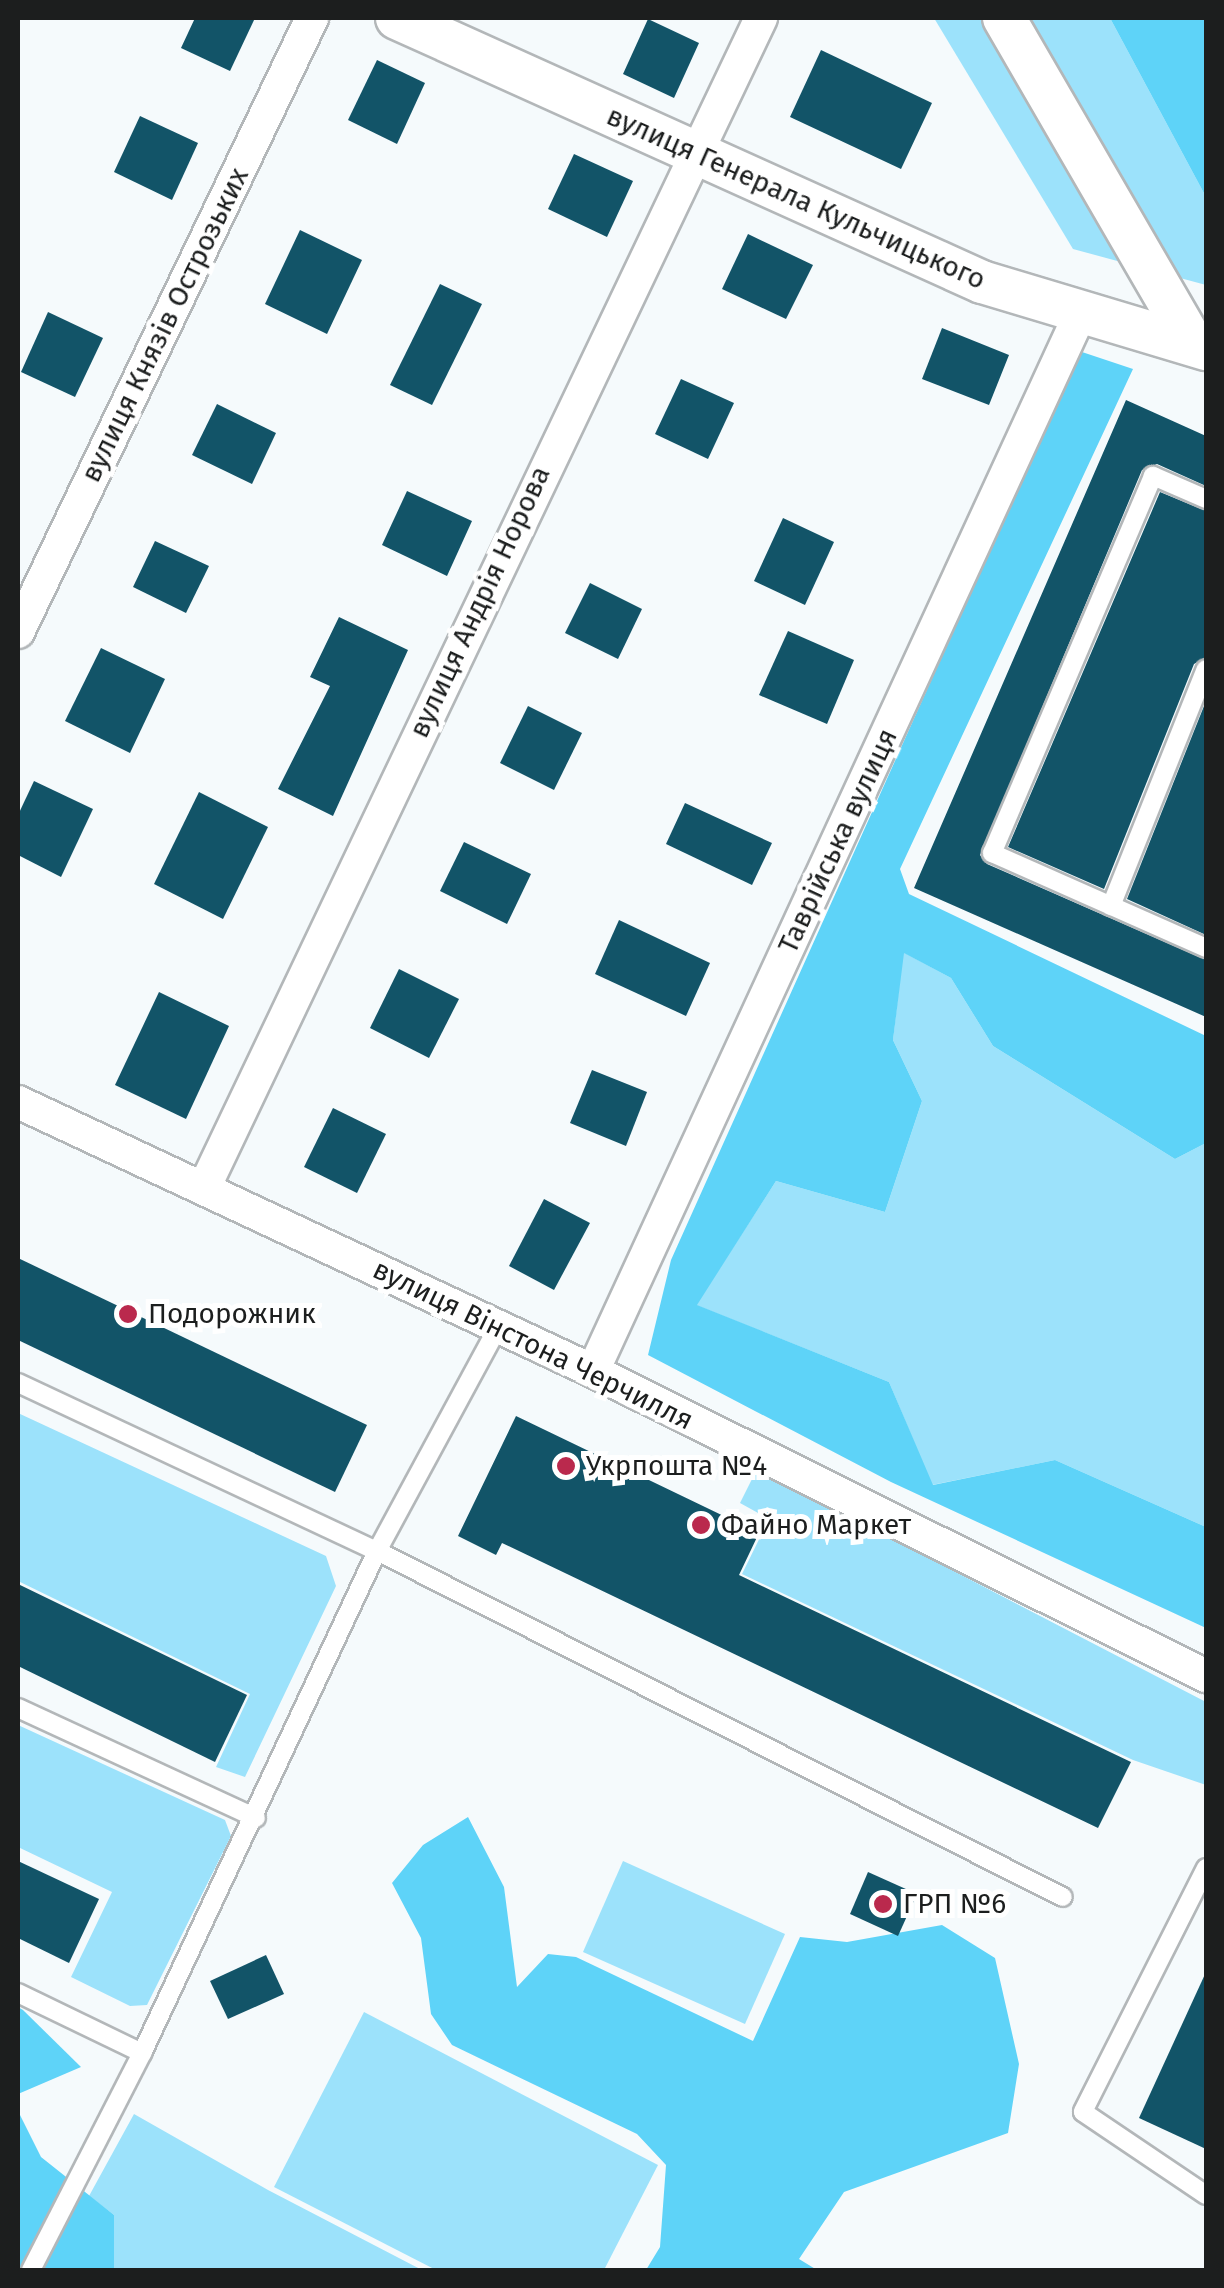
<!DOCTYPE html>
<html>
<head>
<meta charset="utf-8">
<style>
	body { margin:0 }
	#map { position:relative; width:1224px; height:2288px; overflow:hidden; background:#f5fafc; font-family:"Fira Sans",sans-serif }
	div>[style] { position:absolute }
	.green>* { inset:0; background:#9ce2fb }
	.forest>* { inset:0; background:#5ed3f8 }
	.building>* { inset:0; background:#125468 }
	.roads { filter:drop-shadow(2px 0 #b3b7b9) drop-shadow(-2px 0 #b3b7b9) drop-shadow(0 2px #b3b7b9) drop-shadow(0 -2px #b3b7b9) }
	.service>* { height:18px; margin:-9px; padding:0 9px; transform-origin:9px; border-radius:9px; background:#fff }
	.minor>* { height:32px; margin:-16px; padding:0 16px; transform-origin:16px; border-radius:16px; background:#fff }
	.tertiary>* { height:42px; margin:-21px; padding:0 21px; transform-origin:21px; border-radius:21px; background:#fff }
	.dots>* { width:28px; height:28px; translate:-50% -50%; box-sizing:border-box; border:5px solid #fff; border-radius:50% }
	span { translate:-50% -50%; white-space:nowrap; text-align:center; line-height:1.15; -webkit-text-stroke:10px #fff; paint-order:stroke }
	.street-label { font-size:28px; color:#1c1e1e }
	.poi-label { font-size:28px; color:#1c1e1e }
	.left { translate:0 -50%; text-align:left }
	.frame { position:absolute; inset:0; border:20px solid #1c1e1e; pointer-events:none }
</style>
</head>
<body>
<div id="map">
	<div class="green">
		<i style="clip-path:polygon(934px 18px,1110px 18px,1206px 197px,1206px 285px,1073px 249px)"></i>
		<i style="clip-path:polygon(903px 952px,951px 978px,993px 1046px,1175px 1159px,1206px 1143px,1206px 1527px,1055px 1460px,932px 1485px,889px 1382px,696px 1305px,776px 1181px,885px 1212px,922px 1101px,893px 1040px)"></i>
		<i style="clip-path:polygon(18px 1413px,326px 1556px,336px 1586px,245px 1777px,216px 1767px,250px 1694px,18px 1581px)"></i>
		<i style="clip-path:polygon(757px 1469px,1206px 1702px,1206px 1785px,1133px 1760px,742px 1574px,769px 1519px,740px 1503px)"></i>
		<i style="clip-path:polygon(18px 1725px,225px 1820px,231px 1836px,147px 2005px,130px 2006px,71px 1977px,112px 1892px,18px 1847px)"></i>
		<i style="clip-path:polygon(623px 1861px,785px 1934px,745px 2024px,583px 1952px)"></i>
		<i style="clip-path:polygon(364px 2012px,658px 2165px,604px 2270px,436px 2270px,274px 2187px)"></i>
		<i style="clip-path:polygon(134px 2114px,268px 2190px,422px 2270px,114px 2270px,114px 2215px,89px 2196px)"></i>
	</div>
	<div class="forest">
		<i style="clip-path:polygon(1110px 18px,1206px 18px,1206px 197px)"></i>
		<i style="clip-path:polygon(1079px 351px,1133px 369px,900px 869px,909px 894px,1206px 1036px,1206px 1143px,1175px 1159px,993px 1046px,951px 978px,904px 953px,893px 1040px,922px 1101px,885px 1212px,776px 1181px,697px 1305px,889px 1382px,933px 1485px,1055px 1460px,1206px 1527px,1206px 1628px,891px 1482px,648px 1355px,671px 1260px)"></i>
		<i style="clip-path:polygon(468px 1817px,504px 1887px,517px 1987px,548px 1954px,576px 1957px,753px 2041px,800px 1937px,847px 1942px,942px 1925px,995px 1958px,1019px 2064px,1008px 2133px,844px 2192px,799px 2259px,817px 2270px,646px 2270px,660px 2247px,666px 2165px,637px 2134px,452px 2045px,431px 2014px,421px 1938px,392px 1883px,423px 1845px)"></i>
		<i style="clip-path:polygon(18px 2007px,23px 2010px,81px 2067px,18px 2094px)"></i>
		<i style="clip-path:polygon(18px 2111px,41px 2157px,114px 2215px,114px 2270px,18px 2270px)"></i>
	</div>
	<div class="building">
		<i style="clip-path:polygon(195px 18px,255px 18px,230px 71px,181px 48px)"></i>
		<i style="clip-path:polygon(648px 19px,699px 43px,674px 98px,623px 74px)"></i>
		<i style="clip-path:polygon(821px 50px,932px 103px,901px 169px,790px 117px)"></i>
		<i style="clip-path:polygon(377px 60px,425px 83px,397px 144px,348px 120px)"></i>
		<i style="clip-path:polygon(140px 116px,198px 143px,172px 200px,114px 172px)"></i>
		<i style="clip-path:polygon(574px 154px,633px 181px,607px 237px,548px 209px)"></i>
		<i style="clip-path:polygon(300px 230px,362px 260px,327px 334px,265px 304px)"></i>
		<i style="clip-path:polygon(748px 234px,813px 265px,786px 319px,722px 289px)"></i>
		<i style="clip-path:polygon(440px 284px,482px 304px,432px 405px,390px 385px)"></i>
		<i style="clip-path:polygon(48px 312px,103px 338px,75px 397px,21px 372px)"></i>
		<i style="clip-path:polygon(942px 328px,1009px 355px,989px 405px,922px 379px)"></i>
		<i style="clip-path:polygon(681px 379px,734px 403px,708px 459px,655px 434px)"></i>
		<i style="clip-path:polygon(1126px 400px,1206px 436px,1206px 486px,1157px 464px,1142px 470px,980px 855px,987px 864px,1206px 960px,1206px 1017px,914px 888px)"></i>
		<i style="clip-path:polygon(217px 404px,276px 433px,252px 484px,192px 455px)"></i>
		<i style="clip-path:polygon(407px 491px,472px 521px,447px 576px,382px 545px)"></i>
		<i style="clip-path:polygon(1160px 492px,1206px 511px,1206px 657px,1194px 664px,1104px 889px,1008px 847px)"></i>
		<i style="clip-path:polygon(783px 518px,834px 542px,805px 605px,754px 581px)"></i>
		<i style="clip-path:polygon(155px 541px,209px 566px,186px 613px,133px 587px)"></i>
		<i style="clip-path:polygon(590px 583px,642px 609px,618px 659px,565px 633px)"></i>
		<i style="clip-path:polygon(339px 617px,408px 650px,333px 816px,278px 789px,330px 686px,310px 677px)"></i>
		<i style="clip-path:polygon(788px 631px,854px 660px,827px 724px,759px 695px)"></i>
		<i style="clip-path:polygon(101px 648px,165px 679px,130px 753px,65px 721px)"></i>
		<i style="clip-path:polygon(1206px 701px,1206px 935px,1127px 899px)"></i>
		<i style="clip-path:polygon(528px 706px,582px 733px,554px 790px,500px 763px)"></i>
		<i style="clip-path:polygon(34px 781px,93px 809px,61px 877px,18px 855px,18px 815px)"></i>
		<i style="clip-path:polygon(199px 792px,268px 827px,223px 919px,154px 884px)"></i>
		<i style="clip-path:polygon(685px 803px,772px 843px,752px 885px,666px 844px)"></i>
		<i style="clip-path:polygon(464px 842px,531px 874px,507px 924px,440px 891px)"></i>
		<i style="clip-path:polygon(619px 920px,710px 963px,686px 1016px,595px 974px)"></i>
		<i style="clip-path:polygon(399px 969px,459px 999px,429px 1058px,370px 1028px)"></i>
		<i style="clip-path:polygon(159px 992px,229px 1026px,186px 1119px,115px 1085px)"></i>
		<i style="clip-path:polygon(592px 1070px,647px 1092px,626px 1146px,570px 1123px)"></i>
		<i style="clip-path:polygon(333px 1108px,386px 1134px,357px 1193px,304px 1167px)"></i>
		<i style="clip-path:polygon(544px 1199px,590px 1223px,554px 1290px,509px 1266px)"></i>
		<i style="clip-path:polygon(18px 1258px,367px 1425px,335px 1492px,18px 1340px)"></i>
		<i style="clip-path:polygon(516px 1416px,759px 1533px,739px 1575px,1131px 1762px,1098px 1828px,502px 1543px,496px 1555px,458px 1536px)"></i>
		<i style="clip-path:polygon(18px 1584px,247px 1695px,215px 1762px,18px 1666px)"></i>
		<i style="clip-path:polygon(18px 1861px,99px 1899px,69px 1963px,18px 1938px)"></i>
		<i style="clip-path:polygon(868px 1872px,917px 1894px,898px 1936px,850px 1914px)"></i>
		<i style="clip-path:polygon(266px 1955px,284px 1994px,228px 2019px,210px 1981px)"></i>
		<i style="clip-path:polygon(1206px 1972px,1206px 2149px,1139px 2118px)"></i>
	</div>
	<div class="roads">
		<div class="service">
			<i style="left:1206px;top:499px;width:58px;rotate:-156.5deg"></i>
			<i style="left:1153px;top:476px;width:410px;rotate:113.1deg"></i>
			<i style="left:992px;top:853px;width:234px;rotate:23.9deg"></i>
			<i style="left:1111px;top:906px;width:255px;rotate:-68.2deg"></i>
			<i style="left:18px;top:1383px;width:396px;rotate:25.1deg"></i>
			<i style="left:377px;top:1551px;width:768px;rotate:26.77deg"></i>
			<i style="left:18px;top:1708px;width:262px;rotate:24.8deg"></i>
			<i style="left:1206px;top:1868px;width:273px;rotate:116.8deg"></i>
			<i style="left:1083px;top:2112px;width:148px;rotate:34deg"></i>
			<i style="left:18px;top:1993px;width:138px;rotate:25.8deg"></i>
			<i style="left:142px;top:2053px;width:554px;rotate:-64.91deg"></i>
			<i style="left:377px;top:1551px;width:255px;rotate:-61.6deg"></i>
			<i style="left:31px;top:2270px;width:244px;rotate:-62.9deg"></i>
		</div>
		<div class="minor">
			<i style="left:18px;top:632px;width:681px;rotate:-64.41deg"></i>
			<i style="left:18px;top:1102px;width:635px;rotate:25.07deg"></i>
			<i style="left:593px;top:1371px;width:685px;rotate:26.45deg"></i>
			<i style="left:204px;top:1188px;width:1296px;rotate:-64.54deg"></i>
			<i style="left:593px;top:1371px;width:1168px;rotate:-65.26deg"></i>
		</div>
		<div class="tertiary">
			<i style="left:397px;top:18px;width:642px;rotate:24.29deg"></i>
			<i style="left:982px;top:282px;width:234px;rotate:16.7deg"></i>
			<i style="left:1004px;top:18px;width:373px;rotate:59.9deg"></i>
		</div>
	</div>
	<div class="dots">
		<i style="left:128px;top:1314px;background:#ba294d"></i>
		<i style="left:566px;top:1466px;background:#ba294d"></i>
		<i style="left:701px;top:1525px;background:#ba294d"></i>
		<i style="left:883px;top:1904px;background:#ba294d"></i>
	</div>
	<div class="street-label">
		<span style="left:796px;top:198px;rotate:24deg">вулиця Генерала Кульчицького</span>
		<span style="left:165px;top:325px;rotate:-64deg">вулиця Князів Острозьких</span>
		<span style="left:480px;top:602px;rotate:-65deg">вулиця Андрія Норова</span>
		<span style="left:838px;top:841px;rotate:-65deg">Таврійська вулиця</span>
		<span style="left:533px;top:1345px;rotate:26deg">вулиця Вінстона Черчилля</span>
	</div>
	<div class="poi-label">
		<span class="left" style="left:148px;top:1314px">Подорожник</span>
		<span class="left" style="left:586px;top:1466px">Укрпошта №4</span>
		<span class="left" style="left:721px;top:1525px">Файно Маркет</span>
		<span class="left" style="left:903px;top:1904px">ГРП №6</span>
	</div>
	<div class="frame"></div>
</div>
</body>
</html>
